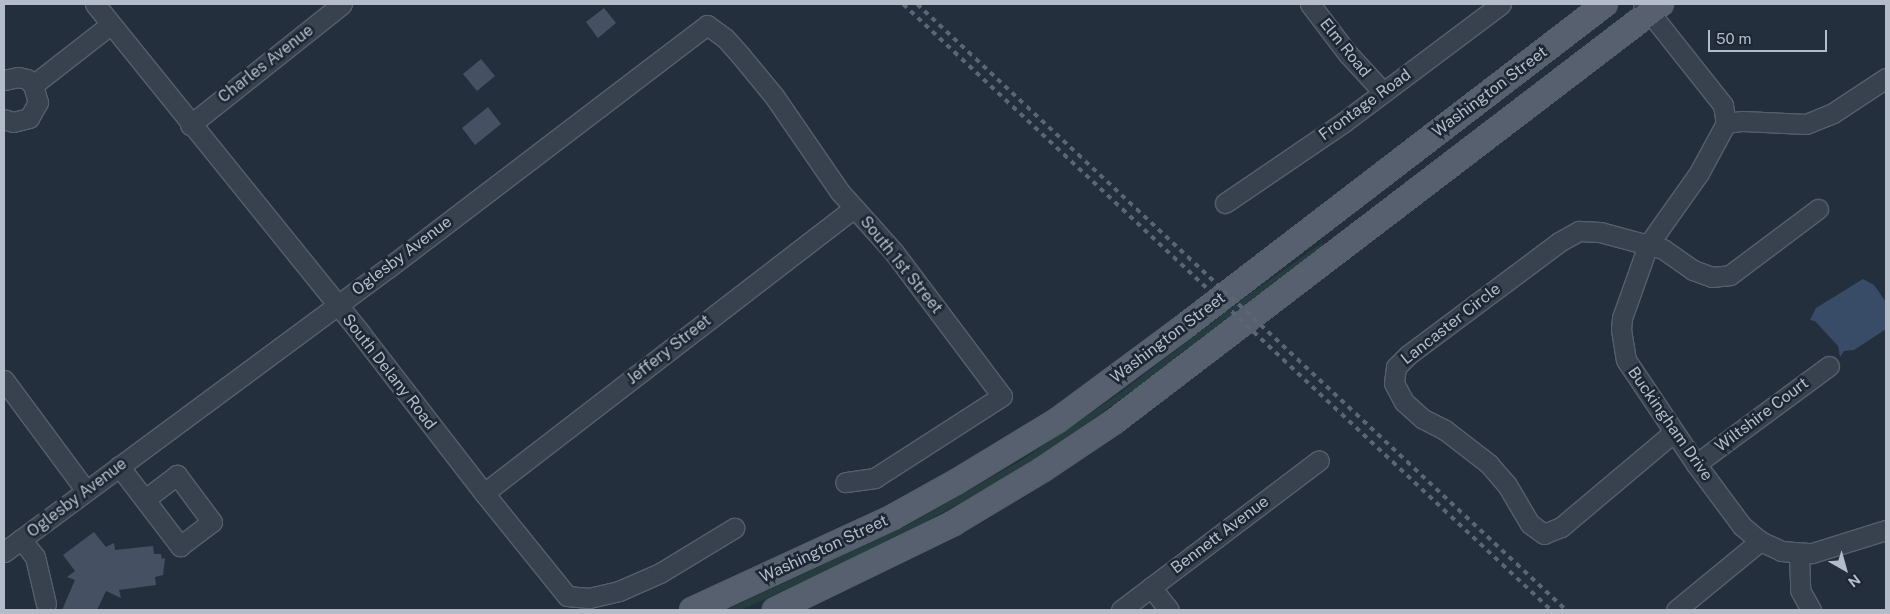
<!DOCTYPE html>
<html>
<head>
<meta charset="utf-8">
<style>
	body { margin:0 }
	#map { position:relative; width:1890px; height:614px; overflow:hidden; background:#242f3e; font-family:"Public Sans",sans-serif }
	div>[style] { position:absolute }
	.green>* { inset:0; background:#263c3f }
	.water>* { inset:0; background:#394c67 }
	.building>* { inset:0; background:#455162 }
	.roads { filter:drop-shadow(1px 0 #565f6c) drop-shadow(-1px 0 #565f6c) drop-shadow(0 1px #565f6c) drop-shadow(0 -1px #565f6c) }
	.minor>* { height:19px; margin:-9.5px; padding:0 9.5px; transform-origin:9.5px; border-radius:9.5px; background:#38414e }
	.major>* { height:24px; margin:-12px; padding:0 12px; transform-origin:12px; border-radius:12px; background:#56606e }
	.rail>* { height:4px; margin-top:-2px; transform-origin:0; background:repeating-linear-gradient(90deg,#5a6575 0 5px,transparent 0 10px) }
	span { translate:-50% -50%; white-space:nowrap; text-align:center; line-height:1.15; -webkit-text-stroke:5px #1d2633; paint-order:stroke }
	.street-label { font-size:16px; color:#b4bcc9 }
	.frame { position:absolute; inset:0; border:5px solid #b4bcc9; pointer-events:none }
	.north { position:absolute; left:1820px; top:544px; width:50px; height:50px; -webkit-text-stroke:4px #1d2633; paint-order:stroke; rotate:142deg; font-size:14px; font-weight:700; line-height:20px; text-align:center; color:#b4bcc9 }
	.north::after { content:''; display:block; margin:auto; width:18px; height:22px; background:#b4bcc9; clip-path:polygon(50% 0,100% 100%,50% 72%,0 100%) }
	.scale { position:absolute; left:1708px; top:30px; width:119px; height:22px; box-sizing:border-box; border:2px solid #b4bcc9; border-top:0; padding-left:6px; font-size:15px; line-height:18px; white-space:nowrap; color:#b4bcc9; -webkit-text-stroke:4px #1d2633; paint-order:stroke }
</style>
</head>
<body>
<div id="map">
	<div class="green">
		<i style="clip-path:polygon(1322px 243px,1324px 245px,1139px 386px,1058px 444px,993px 485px,892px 540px,835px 567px,741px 610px,726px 610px,906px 526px,1022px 460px,1120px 393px,1247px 296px)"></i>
	</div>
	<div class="water">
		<i style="clip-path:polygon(1863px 279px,1874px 285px,1886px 302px,1886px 329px,1854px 350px,1844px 351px,1840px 357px,1838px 346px,1815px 321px,1810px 320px,1816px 308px)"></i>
	</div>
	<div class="building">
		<i style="clip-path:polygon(604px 8px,616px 23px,598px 38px,586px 22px)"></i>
		<i style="clip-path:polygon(481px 59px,495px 76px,477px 91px,463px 74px)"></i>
		<i style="clip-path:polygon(488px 107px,501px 124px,475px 145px,462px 128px)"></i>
		<i style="clip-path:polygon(94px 532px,106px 547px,114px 543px,115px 550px,153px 546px,154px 554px,161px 554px,162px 559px,165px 558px,163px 575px,155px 577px,156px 585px,119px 590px,121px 598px,106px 591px,97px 610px,62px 610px,75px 580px,67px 577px,75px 571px,63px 555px)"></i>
	</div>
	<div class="roads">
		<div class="minor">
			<i style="left:95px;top:4px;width:424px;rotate:51.1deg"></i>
			<i style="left:361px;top:334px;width:201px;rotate:52.3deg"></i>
			<i style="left:484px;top:493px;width:132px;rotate:51.1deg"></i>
			<i style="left:567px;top:596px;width:22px;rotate:5deg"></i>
			<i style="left:589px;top:598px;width:31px;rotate:-13deg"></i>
			<i style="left:619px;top:591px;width:45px;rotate:-23.7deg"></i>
			<i style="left:660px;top:573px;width:87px;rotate:-31.3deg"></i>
			<i style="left:1310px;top:4px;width:63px;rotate:52.8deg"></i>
			<i style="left:1348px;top:54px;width:50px;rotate:47.4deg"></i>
			<i style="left:1643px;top:4px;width:129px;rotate:51.6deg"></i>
			<i style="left:1723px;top:105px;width:18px;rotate:81deg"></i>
			<i style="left:1726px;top:123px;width:57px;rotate:118.4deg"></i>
			<i style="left:1699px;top:173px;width:88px;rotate:125.3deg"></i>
			<i style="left:1648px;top:245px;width:77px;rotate:109.6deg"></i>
			<i style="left:1622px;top:318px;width:11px;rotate:95deg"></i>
			<i style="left:1621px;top:329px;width:31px;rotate:81deg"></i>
			<i style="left:1626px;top:360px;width:125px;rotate:56.1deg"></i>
			<i style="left:1696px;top:464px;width:77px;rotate:53.4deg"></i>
			<i style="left:1742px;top:526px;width:23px;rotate:40deg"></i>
			<i style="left:1760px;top:541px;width:23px;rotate:25deg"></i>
			<i style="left:1781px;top:551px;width:31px;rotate:4deg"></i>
			<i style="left:1812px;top:553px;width:77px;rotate:-17.3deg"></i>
			<i style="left:4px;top:80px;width:14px;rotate:-12deg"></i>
			<i style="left:18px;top:77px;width:9px;rotate:13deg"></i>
			<i style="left:27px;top:79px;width:8px;rotate:45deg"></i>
			<i style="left:33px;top:85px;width:18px;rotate:74deg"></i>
			<i style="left:38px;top:102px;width:18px;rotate:119deg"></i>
			<i style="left:29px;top:118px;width:16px;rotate:166deg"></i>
			<i style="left:13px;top:122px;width:9px;rotate:-162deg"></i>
			<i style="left:33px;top:85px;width:98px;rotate:-37.9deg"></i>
			<i style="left:1726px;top:123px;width:17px;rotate:-7deg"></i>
			<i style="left:1743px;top:121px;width:63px;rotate:2.7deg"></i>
			<i style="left:1806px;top:124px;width:29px;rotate:-22deg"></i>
			<i style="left:1833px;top:113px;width:64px;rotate:-33.4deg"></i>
			<i style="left:190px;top:125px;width:194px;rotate:-38.5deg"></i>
			<i style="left:1225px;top:203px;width:144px;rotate:-34.2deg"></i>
			<i style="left:1344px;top:122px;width:196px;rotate:-36.9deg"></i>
			<i style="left:4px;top:380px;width:138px;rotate:53.5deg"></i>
			<i style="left:1674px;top:432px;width:148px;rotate:139.9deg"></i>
			<i style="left:1561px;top:527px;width:18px;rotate:158deg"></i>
			<i style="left:1544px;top:534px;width:17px;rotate:-144deg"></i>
			<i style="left:1530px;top:524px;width:45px;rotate:-120.5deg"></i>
			<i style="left:1507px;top:485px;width:28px;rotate:-131deg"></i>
			<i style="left:1489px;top:464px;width:56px;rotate:-142.3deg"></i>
			<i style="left:1445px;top:430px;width:25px;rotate:-153deg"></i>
			<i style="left:1423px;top:419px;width:25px;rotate:-138deg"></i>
			<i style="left:1404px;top:402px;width:21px;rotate:-118deg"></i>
			<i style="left:1394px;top:383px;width:16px;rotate:-83deg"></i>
			<i style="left:1396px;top:367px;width:17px;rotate:-45deg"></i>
			<i style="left:1408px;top:355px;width:189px;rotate:-36.8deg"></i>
			<i style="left:1559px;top:242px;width:23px;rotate:-29deg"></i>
			<i style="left:1579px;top:231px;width:21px;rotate:3deg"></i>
			<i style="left:1600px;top:232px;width:65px;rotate:15.1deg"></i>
			<i style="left:1663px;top:249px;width:37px;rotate:35deg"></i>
			<i style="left:1693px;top:270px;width:20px;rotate:20deg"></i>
			<i style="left:1712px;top:277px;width:18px;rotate:-6deg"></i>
			<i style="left:1730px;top:275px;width:110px;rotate:-36.9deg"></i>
			<i style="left:1696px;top:464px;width:165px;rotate:-36.4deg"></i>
			<i style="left:119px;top:466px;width:101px;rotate:52.7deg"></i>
			<i style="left:180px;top:546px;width:40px;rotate:-37deg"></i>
			<i style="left:212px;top:522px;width:59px;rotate:-126.7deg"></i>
			<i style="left:177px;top:475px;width:40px;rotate:143deg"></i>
			<i style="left:484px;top:493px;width:467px;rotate:-37.6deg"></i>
			<i style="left:21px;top:539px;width:23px;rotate:52deg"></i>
			<i style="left:35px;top:557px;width:48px;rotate:76.8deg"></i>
			<i style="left:4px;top:552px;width:478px;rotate:-36.5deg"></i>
			<i style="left:388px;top:268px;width:401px;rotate:-37.3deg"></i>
			<i style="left:707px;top:25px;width:22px;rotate:36deg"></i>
			<i style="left:725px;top:38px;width:24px;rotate:48deg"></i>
			<i style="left:741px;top:56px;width:52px;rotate:50.5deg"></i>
			<i style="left:774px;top:96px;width:116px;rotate:55.5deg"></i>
			<i style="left:840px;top:192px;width:79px;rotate:48.1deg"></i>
			<i style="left:893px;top:251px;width:181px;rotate:53.1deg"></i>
			<i style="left:1002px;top:396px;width:151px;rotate:147.2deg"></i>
			<i style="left:875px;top:478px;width:30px;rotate:172deg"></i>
			<i style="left:1799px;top:553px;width:37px;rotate:88deg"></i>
			<i style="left:1800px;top:590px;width:23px;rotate:61deg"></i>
			<i style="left:1151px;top:587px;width:29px;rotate:52deg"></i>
			<i style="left:1121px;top:610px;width:248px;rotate:-37.1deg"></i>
			<i style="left:1676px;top:610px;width:109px;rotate:-39.4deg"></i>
		</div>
		<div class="major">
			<i style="left:692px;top:610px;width:221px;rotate:-24.8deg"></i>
			<i style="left:893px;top:517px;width:72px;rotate:-29.1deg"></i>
			<i style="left:956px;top:482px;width:119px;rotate:-31.3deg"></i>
			<i style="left:1058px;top:420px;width:153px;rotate:-36.5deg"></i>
			<i style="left:1181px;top:329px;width:534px;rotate:-37.47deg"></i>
			<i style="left:775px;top:610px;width:197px;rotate:-25.9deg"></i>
			<i style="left:952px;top:524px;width:105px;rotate:-31deg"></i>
			<i style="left:1042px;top:470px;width:88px;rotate:-33.9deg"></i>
			<i style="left:1115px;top:421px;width:687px;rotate:-37.37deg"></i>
		</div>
	</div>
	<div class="rail">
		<i style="left:903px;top:4px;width:887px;rotate:43.08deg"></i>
		<i style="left:917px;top:4px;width:888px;rotate:43.04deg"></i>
	</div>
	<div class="street-label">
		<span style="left:1345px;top:48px;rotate:51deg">Elm Road</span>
		<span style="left:266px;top:64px;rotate:-38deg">Charles Avenue</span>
		<span style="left:1490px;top:92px;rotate:-37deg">Washington Street</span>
		<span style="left:1365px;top:105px;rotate:-36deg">Frontage Road</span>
		<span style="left:402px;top:256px;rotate:-37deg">Oglesby Avenue</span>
		<span style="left:901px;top:265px;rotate:51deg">South 1st Street</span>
		<span style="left:1451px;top:324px;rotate:-38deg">Lancaster Circle</span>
		<span style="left:1168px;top:338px;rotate:-37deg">Washington Street</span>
		<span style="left:669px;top:350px;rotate:-38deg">Jeffery Street</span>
		<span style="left:389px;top:372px;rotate:52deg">South Delany Road</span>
		<span style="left:1762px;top:415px;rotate:-37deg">Wiltshire Court</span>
		<span style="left:1670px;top:424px;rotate:55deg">Buckingham Drive</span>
		<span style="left:77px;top:498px;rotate:-37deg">Oglesby Avenue</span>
		<span style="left:1220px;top:535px;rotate:-37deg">Bennett Avenue</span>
		<span style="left:824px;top:549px;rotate:-25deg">Washington Street</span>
	</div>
	<div class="frame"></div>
	<div class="north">N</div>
	<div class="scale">50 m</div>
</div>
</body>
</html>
